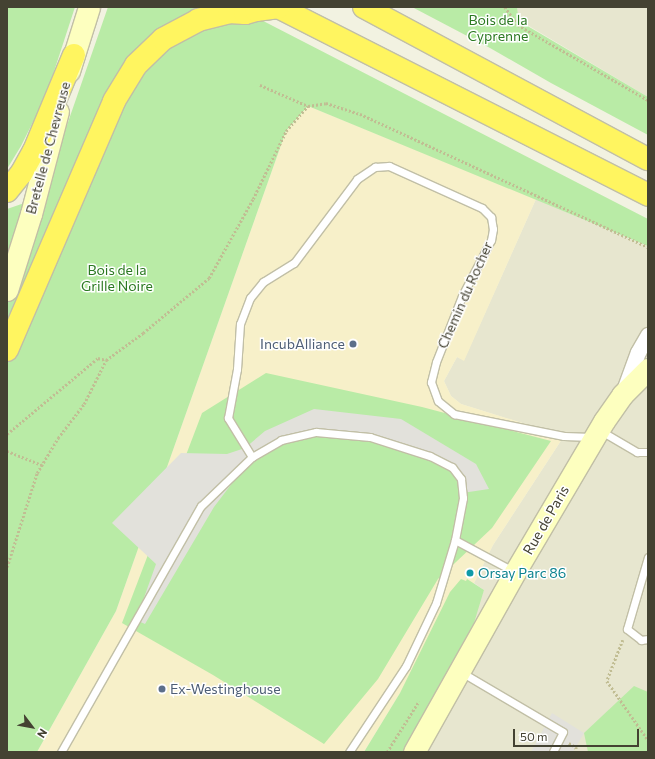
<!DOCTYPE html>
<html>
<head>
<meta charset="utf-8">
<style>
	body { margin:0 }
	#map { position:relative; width:655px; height:759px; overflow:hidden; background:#f2f2e1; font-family:Commissioner,sans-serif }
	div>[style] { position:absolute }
	.residential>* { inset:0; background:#e7e6cf }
	.commercial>* { inset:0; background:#f7f0c9 }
	.green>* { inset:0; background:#b9eba6 }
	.parking>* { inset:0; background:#e2e1db }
	.path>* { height:2.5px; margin-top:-1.25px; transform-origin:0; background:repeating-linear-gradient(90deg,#c1bd93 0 2px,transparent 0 4px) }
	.roads { filter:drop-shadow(1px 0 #c1bfa6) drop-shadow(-1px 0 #c1bfa6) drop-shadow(0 1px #c1bfa6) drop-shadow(0 -1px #c1bfa6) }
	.lane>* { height:7px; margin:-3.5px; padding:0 3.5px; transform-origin:3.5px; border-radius:3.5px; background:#fff }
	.street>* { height:15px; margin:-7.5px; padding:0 7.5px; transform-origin:7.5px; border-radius:7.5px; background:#fff }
	.secondary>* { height:21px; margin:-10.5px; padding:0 10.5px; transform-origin:10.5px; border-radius:10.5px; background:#fdffbf }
	.highway>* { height:22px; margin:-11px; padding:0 11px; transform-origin:11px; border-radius:11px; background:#fff560 }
	.dots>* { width:11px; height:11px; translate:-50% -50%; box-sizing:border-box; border:2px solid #fff; border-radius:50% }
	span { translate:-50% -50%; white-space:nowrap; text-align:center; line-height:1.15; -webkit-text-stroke:3px #fff; paint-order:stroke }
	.park-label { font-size:14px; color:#2b7921 }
	.street-label { font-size:14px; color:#444232 }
	.service-label { font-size:14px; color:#4e5e75 }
	.right { translate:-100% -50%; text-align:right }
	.left { translate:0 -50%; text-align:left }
	.culture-label { font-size:14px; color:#0d838f }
	.frame { position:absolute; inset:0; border:8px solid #444232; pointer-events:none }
	.north { position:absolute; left:12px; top:707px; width:40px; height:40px; -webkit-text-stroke:3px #fff; paint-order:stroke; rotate:122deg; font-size:11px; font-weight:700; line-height:16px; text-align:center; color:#444232 }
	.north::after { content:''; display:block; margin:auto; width:14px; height:18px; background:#444232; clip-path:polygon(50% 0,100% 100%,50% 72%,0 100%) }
	.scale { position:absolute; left:513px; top:729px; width:126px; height:18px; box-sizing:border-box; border:2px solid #444232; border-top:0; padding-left:5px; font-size:12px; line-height:14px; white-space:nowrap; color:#444232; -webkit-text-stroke:3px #fff; paint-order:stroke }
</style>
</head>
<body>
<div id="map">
	<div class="residential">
		<i style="clip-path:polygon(517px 7px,648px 7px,648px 97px,519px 20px)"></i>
		<i style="clip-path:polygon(536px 199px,648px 246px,648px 752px,403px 752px,453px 660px,484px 590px,474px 583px,493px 545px,564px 436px,461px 404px,451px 396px,444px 381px,457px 357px,464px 360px)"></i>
	</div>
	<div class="commercial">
		<i style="clip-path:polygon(308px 106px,536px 199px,464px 361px,457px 357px,444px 381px,451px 396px,461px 404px,564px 436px,493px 545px,474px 583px,400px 693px,364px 752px,37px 752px,116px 611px,286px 131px)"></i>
	</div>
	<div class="green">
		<i style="clip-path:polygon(7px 7px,75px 7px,46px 96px,21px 146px,7px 169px)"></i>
		<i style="clip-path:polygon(108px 7px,236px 7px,648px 219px,648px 246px,308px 106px,286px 131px,116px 611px,37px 752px,7px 752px,7px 209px,42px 197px)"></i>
		<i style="clip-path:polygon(412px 7px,517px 7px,519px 21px,648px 97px,648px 135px,551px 83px,490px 48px)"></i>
		<i style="clip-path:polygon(266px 373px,422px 407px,551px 441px,492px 528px,438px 579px,378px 679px,324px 744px,213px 675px,122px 623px,202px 413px)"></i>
		<i style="clip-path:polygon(461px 579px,466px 581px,467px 579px,484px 590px,474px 623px,403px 752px,364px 752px,400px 693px,450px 592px)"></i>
		<i style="clip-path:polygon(634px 686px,648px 692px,648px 752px,588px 752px,584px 733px)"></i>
	</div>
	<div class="parking">
		<i style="clip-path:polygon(314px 409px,401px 419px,476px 464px,489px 489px,462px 493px,461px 479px,452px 467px,370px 437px,316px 432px,281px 440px,252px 457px,214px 507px,145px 624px,136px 620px,156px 564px,112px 523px,181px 453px,227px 454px,245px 448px,265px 431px)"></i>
		<i style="clip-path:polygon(552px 713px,584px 733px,573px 752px,531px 752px)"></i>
	</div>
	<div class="path">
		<i style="left:505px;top:7px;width:22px;rotate:54deg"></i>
		<i style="left:518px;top:25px;width:150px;rotate:30deg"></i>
		<i style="left:260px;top:85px;width:52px;rotate:23.6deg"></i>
		<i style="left:308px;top:106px;width:18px;rotate:-9deg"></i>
		<i style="left:326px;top:103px;width:36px;rotate:18deg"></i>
		<i style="left:360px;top:114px;width:317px;rotate:24.8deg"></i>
		<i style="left:7px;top:434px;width:119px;rotate:-39.9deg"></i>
		<i style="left:98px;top:358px;width:8px;rotate:14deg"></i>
		<i style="left:7px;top:451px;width:38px;rotate:22deg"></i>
		<i style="left:7px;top:567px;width:99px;rotate:-72.3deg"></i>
		<i style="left:37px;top:473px;width:41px;rotate:-59deg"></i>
		<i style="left:58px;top:438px;width:43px;rotate:-52.6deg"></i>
		<i style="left:84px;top:404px;width:49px;rotate:-63.4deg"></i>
		<i style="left:106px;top:360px;width:46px;rotate:-36.1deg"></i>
		<i style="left:143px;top:333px;width:86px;rotate:-39.8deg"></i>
		<i style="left:209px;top:278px;width:90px;rotate:-60.9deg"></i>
		<i style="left:253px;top:199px;width:76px;rotate:-64.1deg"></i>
		<i style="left:286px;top:131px;width:33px;rotate:-49deg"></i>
		<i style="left:623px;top:640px;width:44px;rotate:111.3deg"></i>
		<i style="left:607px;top:681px;width:72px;rotate:55.2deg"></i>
		<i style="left:569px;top:743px;width:8px;rotate:30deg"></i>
		<i style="left:576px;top:747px;width:5px;rotate:79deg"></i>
		<i style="left:387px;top:752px;width:60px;rotate:-57.9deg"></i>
	</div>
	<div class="roads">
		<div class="lane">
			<i style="left:601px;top:431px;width:42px;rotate:30.3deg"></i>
			<i style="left:637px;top:452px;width:11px"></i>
			<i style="left:252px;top:457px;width:46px;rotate:-121.6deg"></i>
			<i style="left:228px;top:418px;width:50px;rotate:-79.6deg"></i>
			<i style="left:237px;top:369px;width:45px;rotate:-86.2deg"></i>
			<i style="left:240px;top:324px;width:28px;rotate:-69deg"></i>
			<i style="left:250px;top:298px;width:21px;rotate:-51deg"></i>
			<i style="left:263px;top:282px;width:36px;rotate:-32deg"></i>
			<i style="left:294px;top:263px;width:105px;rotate:-53.1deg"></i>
			<i style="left:357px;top:179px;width:22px;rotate:-34deg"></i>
			<i style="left:375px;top:167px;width:14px;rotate:-4deg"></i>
			<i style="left:389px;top:166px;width:102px;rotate:24.3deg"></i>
			<i style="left:482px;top:208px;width:13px;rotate:45deg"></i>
			<i style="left:491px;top:217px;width:12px;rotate:81deg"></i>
			<i style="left:493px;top:229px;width:11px;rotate:100deg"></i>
			<i style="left:491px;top:240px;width:63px;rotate:117.4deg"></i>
			<i style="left:462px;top:296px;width:71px;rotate:111.5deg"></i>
			<i style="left:436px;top:362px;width:21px;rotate:104deg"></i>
			<i style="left:431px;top:382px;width:20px;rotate:70deg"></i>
			<i style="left:438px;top:401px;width:21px;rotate:39deg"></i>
			<i style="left:454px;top:414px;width:112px;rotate:11.3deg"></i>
			<i style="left:564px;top:436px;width:27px;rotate:2deg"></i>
			<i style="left:455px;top:540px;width:66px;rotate:28.1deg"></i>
			<i style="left:648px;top:557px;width:75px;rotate:106.3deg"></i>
			<i style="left:627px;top:629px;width:18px;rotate:38deg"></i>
			<i style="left:641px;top:640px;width:7px;rotate:-8deg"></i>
			<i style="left:461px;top:672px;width:118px;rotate:30.5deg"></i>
			<i style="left:563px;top:732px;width:22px;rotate:117deg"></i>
			<i style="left:61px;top:752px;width:283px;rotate:-60.4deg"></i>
			<i style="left:201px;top:506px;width:71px;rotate:-43.9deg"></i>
			<i style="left:252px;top:457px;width:34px;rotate:-30deg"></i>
			<i style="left:281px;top:440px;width:36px;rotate:-13deg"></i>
			<i style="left:316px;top:432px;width:54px;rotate:5.3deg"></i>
			<i style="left:370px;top:437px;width:63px;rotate:17.6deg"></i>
			<i style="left:430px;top:456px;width:25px;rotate:27deg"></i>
			<i style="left:452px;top:467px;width:15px;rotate:53deg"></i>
			<i style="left:461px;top:479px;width:19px;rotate:84deg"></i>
			<i style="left:463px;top:498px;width:43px;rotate:100.8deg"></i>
			<i style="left:455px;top:540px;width:66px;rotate:106.8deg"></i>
			<i style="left:436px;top:603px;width:70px;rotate:115.5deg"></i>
			<i style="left:406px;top:666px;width:103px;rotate:123.5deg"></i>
		</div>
		<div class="street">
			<i style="left:624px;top:390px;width:40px;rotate:-69.8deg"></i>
			<i style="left:638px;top:352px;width:20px;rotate:-60deg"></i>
		</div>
		<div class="secondary">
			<i style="left:69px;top:71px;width:67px;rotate:-72.6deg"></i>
			<i style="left:7px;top:290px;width:80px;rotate:-72.5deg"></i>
			<i style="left:31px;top:214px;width:106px;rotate:-75.3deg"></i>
			<i style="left:414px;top:752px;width:206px;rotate:-60.7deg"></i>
			<i style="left:515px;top:572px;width:175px;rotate:-59.5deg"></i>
			<i style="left:604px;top:421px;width:32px;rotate:-55deg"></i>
			<i style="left:622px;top:395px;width:37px;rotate:-45deg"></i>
		</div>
		<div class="highway">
			<i style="left:278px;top:7px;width:415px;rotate:26.9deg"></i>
			<i style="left:364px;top:7px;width:322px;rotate:28.2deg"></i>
			<i style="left:7px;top:191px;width:22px;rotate:-51deg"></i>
			<i style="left:21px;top:174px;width:26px;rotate:-61deg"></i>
			<i style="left:34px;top:151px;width:104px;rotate:-67.4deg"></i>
			<i style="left:7px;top:350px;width:271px;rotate:-66.7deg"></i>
			<i style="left:114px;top:101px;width:42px;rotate:-58.6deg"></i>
			<i style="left:136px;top:65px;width:37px;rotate:-44deg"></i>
			<i style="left:163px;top:39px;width:40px;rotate:-28deg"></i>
			<i style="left:198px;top:20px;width:32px;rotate:-14deg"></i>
			<i style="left:229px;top:12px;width:16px;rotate:4deg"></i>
			<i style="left:245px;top:13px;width:11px;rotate:-15deg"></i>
			<i style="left:256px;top:10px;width:23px;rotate:-7deg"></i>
		</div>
	</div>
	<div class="dots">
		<i style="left:353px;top:344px;background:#5c6f8a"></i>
		<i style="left:470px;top:573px;background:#0f9aa8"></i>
		<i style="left:162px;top:689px;background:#5c6f8a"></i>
	</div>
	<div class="park-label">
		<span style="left:498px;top:28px">Bois de la<br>Cyprenne</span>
		<span style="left:117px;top:278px">Bois de la<br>Grille Noire</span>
	</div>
	<div class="street-label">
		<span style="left:48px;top:148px;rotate:-75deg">Bretelle de Chevreuse</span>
		<span style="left:465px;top:295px;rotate:-66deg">Chemin du Rocher</span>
		<span style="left:546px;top:520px;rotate:-60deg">Rue de Paris</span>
	</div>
	<div class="service-label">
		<span class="right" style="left:345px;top:344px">IncubAlliance</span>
		<span class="left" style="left:170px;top:689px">Ex-Westinghouse</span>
	</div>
	<div class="culture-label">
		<span class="left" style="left:478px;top:573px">Orsay Parc 86</span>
	</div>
	<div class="frame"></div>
	<div class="north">N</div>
	<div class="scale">50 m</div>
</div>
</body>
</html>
